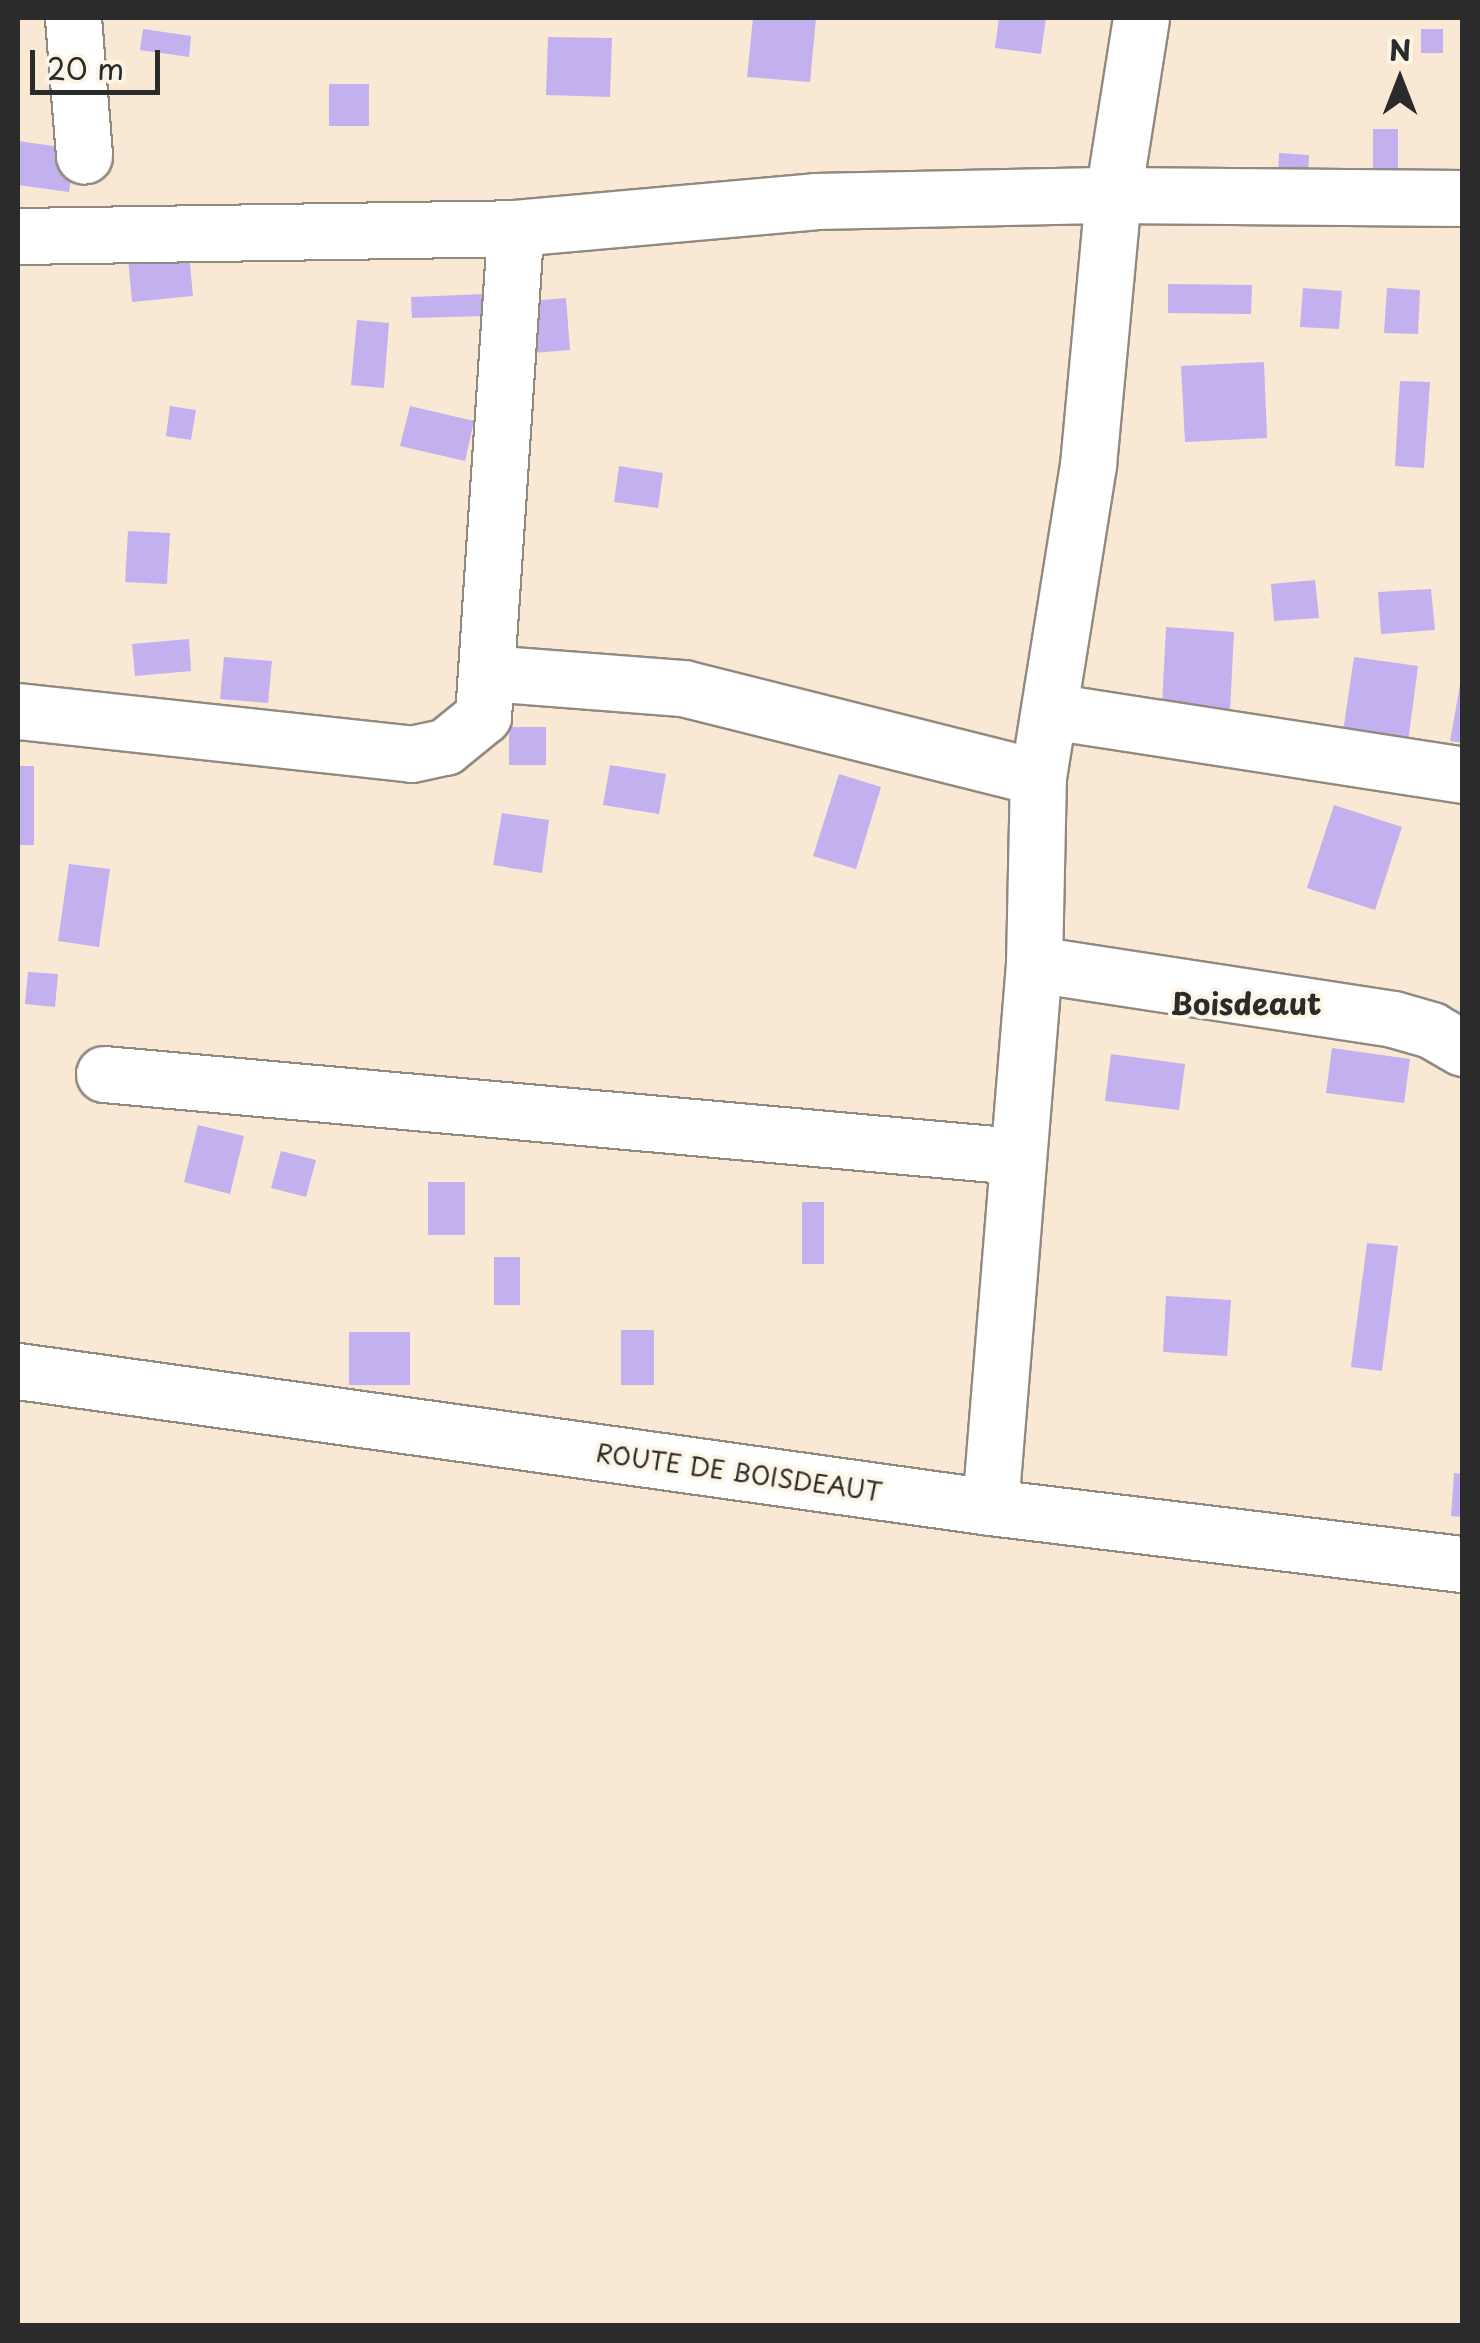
<!DOCTYPE html>
<html>
<head>
<meta charset="utf-8">
<style>
	body { margin:0 }
	#map { position:relative; width:1480px; height:2343px; overflow:hidden; background:#f9e9d4; font-family:"Playpen Sans",sans-serif }
	div>[style] { position:absolute }
	.building>* { inset:0; background:#c2b0ef }
	.roads { filter:drop-shadow(2px 0 #928a80) drop-shadow(-2px 0 #928a80) drop-shadow(0 2px #928a80) drop-shadow(0 -2px #928a80) }
	.minor>* { height:55px; margin:-27.5px; padding:0 27.5px; transform-origin:27.5px; border-radius:27.5px; background:#fff }
	span { translate:-50% -50%; white-space:nowrap; text-align:center; line-height:1.15; -webkit-text-stroke:8px #fcf5e5; paint-order:stroke }
	.street-label { font-size:25px; color:#2b2b2b }
	.quarter-label { font-size:30px; color:#2b2b2b; font-weight:700 }
	.frame { position:absolute; inset:0; border:20px solid #2b2b2b; pointer-events:none }
	.north { position:absolute; left:1350px; top:30px; width:100px; height:100px; -webkit-text-stroke:8px #fcf5e5; paint-order:stroke; rotate:0deg; font-size:28px; font-weight:700; line-height:40px; text-align:center; color:#2b2b2b }
	.north::after { content:''; display:block; margin:auto; width:35px; height:45px; background:#2b2b2b; clip-path:polygon(50% 0,100% 100%,50% 72%,0 100%) }
	.scale { position:absolute; left:30px; top:50px; width:130px; height:45px; box-sizing:border-box; border:5px solid #2b2b2b; border-top:0; padding-left:12px; font-size:30px; line-height:35px; white-space:nowrap; color:#2b2b2b; -webkit-text-stroke:8px #fcf5e5; paint-order:stroke }
</style>
</head>
<body>
<div id="map">
	<div class="building">
		<i style="clip-path:polygon(753px 18px,816px 18px,810px 82px,747px 77px)"></i>
		<i style="clip-path:polygon(999px 18px,1046px 18px,1041px 54px,995px 48px)"></i>
		<i style="clip-path:polygon(143px 29px,191px 36px,189px 57px,140px 50px)"></i>
		<i style="clip-path:polygon(1421px 29px,1443px 29px,1443px 53px,1421px 53px)"></i>
		<i style="clip-path:polygon(548px 37px,612px 38px,610px 97px,546px 95px)"></i>
		<i style="clip-path:polygon(329px 84px,369px 84px,369px 126px,329px 126px)"></i>
		<i style="clip-path:polygon(1373px 129px,1398px 129px,1398px 176px,1373px 176px)"></i>
		<i style="clip-path:polygon(18px 141px,75px 149px,69px 192px,18px 185px)"></i>
		<i style="clip-path:polygon(1279px 153px,1309px 155px,1308px 179px,1278px 178px)"></i>
		<i style="clip-path:polygon(189px 253px,193px 296px,132px 302px,128px 258px)"></i>
		<i style="clip-path:polygon(1168px 284px,1252px 285px,1251px 314px,1168px 313px)"></i>
		<i style="clip-path:polygon(1303px 288px,1342px 291px,1339px 329px,1300px 327px)"></i>
		<i style="clip-path:polygon(1387px 288px,1420px 290px,1418px 334px,1384px 333px)"></i>
		<i style="clip-path:polygon(485px 294px,486px 316px,412px 318px,411px 297px)"></i>
		<i style="clip-path:polygon(566px 298px,570px 350px,533px 353px,529px 301px)"></i>
		<i style="clip-path:polygon(357px 320px,389px 323px,384px 388px,351px 385px)"></i>
		<i style="clip-path:polygon(1264px 362px,1267px 438px,1185px 442px,1181px 366px)"></i>
		<i style="clip-path:polygon(1400px 381px,1430px 382px,1424px 468px,1395px 466px)"></i>
		<i style="clip-path:polygon(170px 406px,196px 410px,191px 440px,166px 436px)"></i>
		<i style="clip-path:polygon(410px 406px,474px 421px,465px 461px,400px 446px)"></i>
		<i style="clip-path:polygon(619px 466px,663px 473px,658px 508px,614px 502px)"></i>
		<i style="clip-path:polygon(128px 531px,170px 533px,167px 584px,125px 582px)"></i>
		<i style="clip-path:polygon(1315px 580px,1319px 618px,1274px 621px,1271px 584px)"></i>
		<i style="clip-path:polygon(1431px 589px,1435px 630px,1381px 634px,1378px 592px)"></i>
		<i style="clip-path:polygon(1166px 627px,1234px 632px,1230px 711px,1162px 707px)"></i>
		<i style="clip-path:polygon(189px 639px,191px 671px,135px 676px,132px 644px)"></i>
		<i style="clip-path:polygon(224px 657px,272px 661px,268px 703px,220px 699px)"></i>
		<i style="clip-path:polygon(1354px 657px,1418px 666px,1408px 742px,1343px 732px)"></i>
		<i style="clip-path:polygon(1461px 679px,1462px 680px,1462px 743px,1450px 741px)"></i>
		<i style="clip-path:polygon(509px 727px,546px 727px,546px 765px,509px 765px)"></i>
		<i style="clip-path:polygon(610px 765px,666px 774px,659px 814px,603px 805px)"></i>
		<i style="clip-path:polygon(18px 766px,34px 766px,34px 845px,18px 845px)"></i>
		<i style="clip-path:polygon(839px 774px,881px 787px,856px 869px,813px 856px)"></i>
		<i style="clip-path:polygon(1334px 805px,1402px 827px,1375px 910px,1307px 888px)"></i>
		<i style="clip-path:polygon(502px 813px,549px 820px,542px 873px,493px 865px)"></i>
		<i style="clip-path:polygon(69px 864px,110px 869px,99px 947px,58px 941px)"></i>
		<i style="clip-path:polygon(28px 972px,58px 974px,55px 1007px,25px 1004px)"></i>
		<i style="clip-path:polygon(1332px 1048px,1410px 1059px,1404px 1103px,1326px 1093px)"></i>
		<i style="clip-path:polygon(1111px 1054px,1185px 1064px,1179px 1110px,1105px 1101px)"></i>
		<i style="clip-path:polygon(198px 1125px,244px 1136px,230px 1194px,184px 1182px)"></i>
		<i style="clip-path:polygon(281px 1151px,316px 1160px,306px 1197px,271px 1188px)"></i>
		<i style="clip-path:polygon(428px 1182px,465px 1182px,465px 1235px,428px 1235px)"></i>
		<i style="clip-path:polygon(802px 1202px,824px 1202px,824px 1264px,802px 1264px)"></i>
		<i style="clip-path:polygon(1367px 1243px,1398px 1246px,1382px 1371px,1351px 1367px)"></i>
		<i style="clip-path:polygon(494px 1257px,520px 1257px,520px 1305px,494px 1305px)"></i>
		<i style="clip-path:polygon(1166px 1296px,1231px 1300px,1227px 1356px,1163px 1352px)"></i>
		<i style="clip-path:polygon(621px 1330px,654px 1330px,654px 1385px,621px 1385px)"></i>
		<i style="clip-path:polygon(349px 1332px,410px 1332px,410px 1385px,349px 1385px)"></i>
		<i style="clip-path:polygon(1454px 1473px,1462px 1474px,1462px 1517px,1451px 1516px)"></i>
	</div>
	<div class="roads">
		<div class="minor">
			<i style="left:73px;top:18px;width:138px;rotate:85.4deg"></i>
			<i style="left:18px;top:236px;width:497px;rotate:-0.9deg"></i>
			<i style="left:515px;top:228px;width:301px;rotate:-5.1deg"></i>
			<i style="left:815px;top:201px;width:298px;rotate:-1.2deg"></i>
			<i style="left:1113px;top:195px;width:349px;rotate:0.5deg"></i>
			<i style="left:487px;top:673px;width:197px;rotate:4.4deg"></i>
			<i style="left:683px;top:688px;width:366px;rotate:14.1deg"></i>
			<i style="left:18px;top:711px;width:395px;rotate:6.2deg"></i>
			<i style="left:411px;top:754px;width:35px;rotate:-12deg"></i>
			<i style="left:445px;top:747px;width:49px;rotate:-39.2deg"></i>
			<i style="left:483px;top:716px;width:489px;rotate:-86.2deg"></i>
			<i style="left:1050px;top:711px;width:417px;rotate:8.8deg"></i>
			<i style="left:1034px;top:964px;width:363px;rotate:8.7deg"></i>
			<i style="left:1393px;top:1019px;width:40px;rotate:16deg"></i>
			<i style="left:1431px;top:1030px;width:36px;rotate:30deg"></i>
			<i style="left:104px;top:1074px;width:916px;rotate:5.14deg"></i>
			<i style="left:18px;top:1371px;width:981px;rotate:7.96deg"></i>
			<i style="left:990px;top:1507px;width:475px;rotate:6.9deg"></i>
			<i style="left:990px;top:1507px;width:545px;rotate:-85.37deg"></i>
			<i style="left:1034px;top:964px;width:187px;rotate:-88.8deg"></i>
			<i style="left:1038px;top:777px;width:316px;rotate:-80.9deg"></i>
			<i style="left:1088px;top:465px;width:271px;rotate:-84.7deg"></i>
			<i style="left:1113px;top:195px;width:179px;rotate:-81deg"></i>
		</div>
	</div>
	<div class="street-label">
		<span style="left:739px;top:1472px;rotate:8deg">ROUTE DE BOISDEAUT</span>
	</div>
	<div class="quarter-label">
		<span style="left:1246px;top:1003px">Boisdeaut</span>
	</div>
	<div class="frame"></div>
	<div class="north">N</div>
	<div class="scale">20 m</div>
</div>
</body>
</html>
